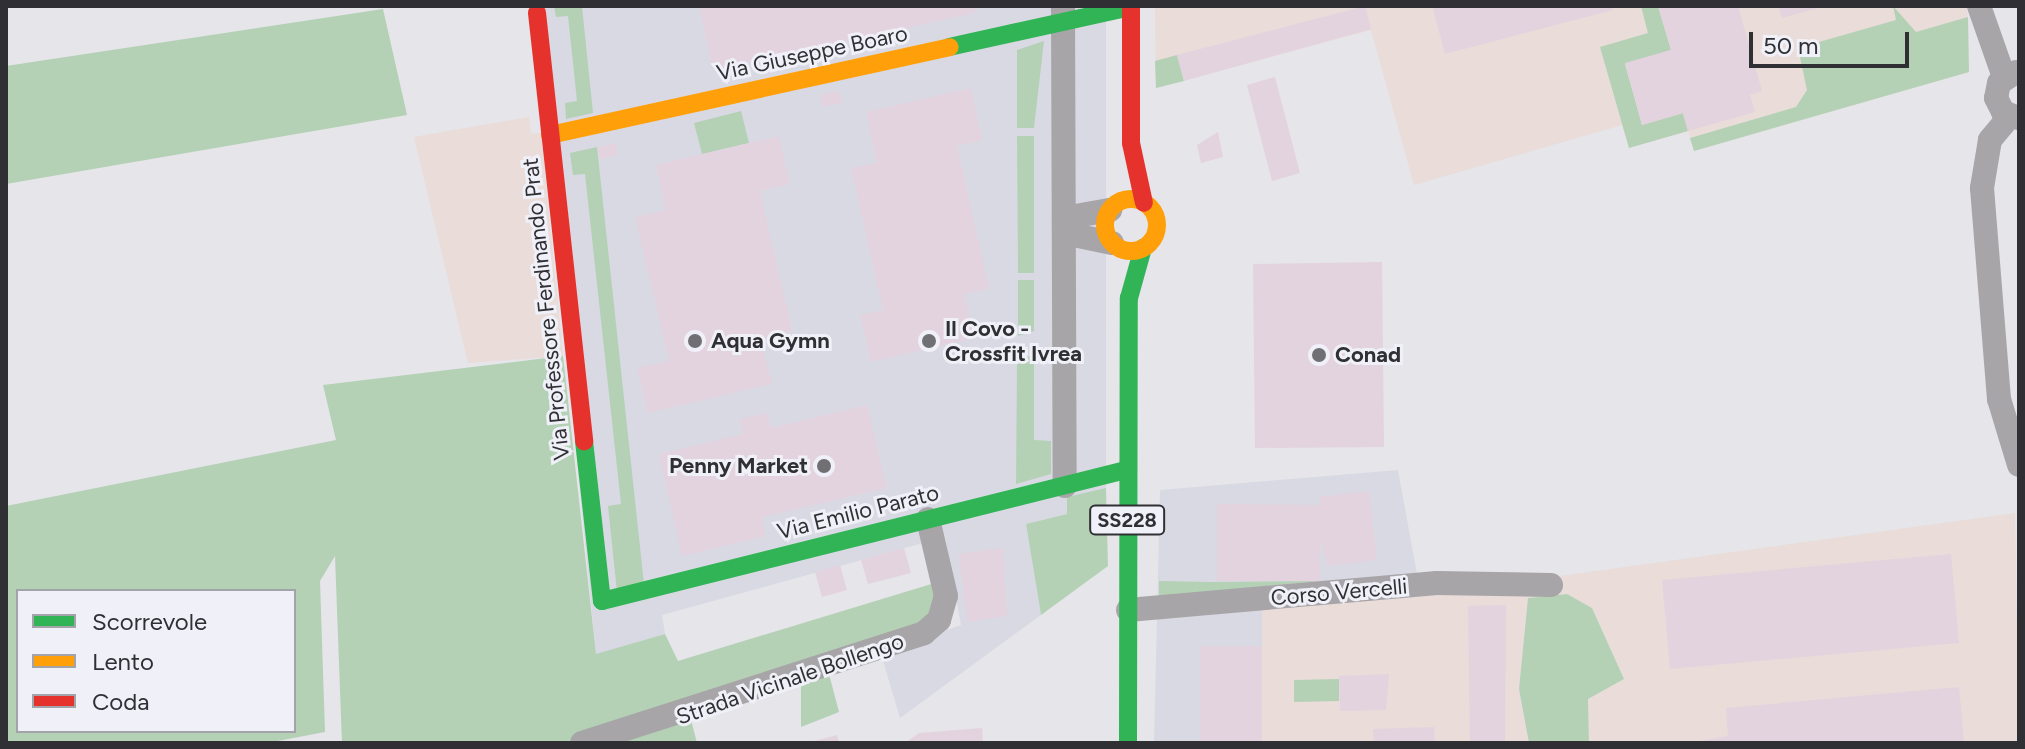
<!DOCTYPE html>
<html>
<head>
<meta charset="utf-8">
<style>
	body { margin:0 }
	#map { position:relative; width:2025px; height:749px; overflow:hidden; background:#e5e5ea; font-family:Figtree,sans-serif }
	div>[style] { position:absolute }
	.built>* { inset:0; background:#d9d9e4 }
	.industrial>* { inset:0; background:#e9dcd9 }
	.green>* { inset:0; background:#b4d1b5 }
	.building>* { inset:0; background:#e3d3df }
	.street>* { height:24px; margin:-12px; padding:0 12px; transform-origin:12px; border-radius:12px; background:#a7a5a7 }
	.fast>* { height:18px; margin:-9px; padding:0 9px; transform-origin:9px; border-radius:9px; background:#30b455 }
	.slow>* { height:18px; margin:-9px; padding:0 9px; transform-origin:9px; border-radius:9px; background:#ff9f0a }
	.slow>.ring { margin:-9px; padding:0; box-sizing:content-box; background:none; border:18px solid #ff9f0a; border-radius:50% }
	.jam>* { height:18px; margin:-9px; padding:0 9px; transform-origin:9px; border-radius:9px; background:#e5322d }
	.dots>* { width:22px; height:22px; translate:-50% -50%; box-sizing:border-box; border:4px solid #f0f0f9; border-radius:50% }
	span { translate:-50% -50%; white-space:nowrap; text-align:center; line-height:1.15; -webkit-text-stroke:6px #f0f0f9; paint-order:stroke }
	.shield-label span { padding:2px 6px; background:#f0f0f9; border:2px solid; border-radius:6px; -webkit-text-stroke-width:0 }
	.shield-label { font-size:20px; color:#303034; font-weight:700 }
	.street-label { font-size:22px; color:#303034 }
	.poi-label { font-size:22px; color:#303034; font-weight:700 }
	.left { translate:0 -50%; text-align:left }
	.right { translate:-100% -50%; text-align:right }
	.frame { position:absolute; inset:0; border:8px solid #303034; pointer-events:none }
	.legend { position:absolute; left:16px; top:589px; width:280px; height:144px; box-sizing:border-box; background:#f0f0f9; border:2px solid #a3a3aa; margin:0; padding:10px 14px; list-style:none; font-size:24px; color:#303034 }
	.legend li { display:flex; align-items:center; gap:16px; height:40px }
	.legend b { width:40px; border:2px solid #a3a3aa }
	.scale { position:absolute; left:1749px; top:32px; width:160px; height:36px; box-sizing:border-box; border:4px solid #303034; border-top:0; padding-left:10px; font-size:24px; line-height:28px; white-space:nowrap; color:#303034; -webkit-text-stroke:6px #f0f0f9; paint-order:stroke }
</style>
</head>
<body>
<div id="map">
	<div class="built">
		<i style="clip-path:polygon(533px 6px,1106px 6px,1106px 488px,1068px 514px,1026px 524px,1041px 615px,900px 718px,881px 654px,961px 625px,945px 537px,662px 615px,665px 634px,596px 655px)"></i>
		<i style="clip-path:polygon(1398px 470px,1417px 574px,1262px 587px,1262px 743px,1154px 743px,1160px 490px)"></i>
	</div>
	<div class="industrial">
		<i style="clip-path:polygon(1155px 6px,1967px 6px,1969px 72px,1694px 151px,1688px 131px,1629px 148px,1622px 125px,1414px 185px,1371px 30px,1156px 88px)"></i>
		<i style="clip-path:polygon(529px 117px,531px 134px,541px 133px,563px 356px,468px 363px,414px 137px)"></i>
		<i style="clip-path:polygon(2015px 513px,2019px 743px,1589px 743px,1588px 699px,1624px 679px,1592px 608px,1567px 594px,1528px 598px,1519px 689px,1529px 743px,1262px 743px,1262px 587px,1417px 574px,1553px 577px)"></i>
	</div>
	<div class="green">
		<i style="clip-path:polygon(554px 6px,582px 6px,593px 113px,566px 119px,565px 103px,577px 101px,568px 16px,556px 17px)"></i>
		<i style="clip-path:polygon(1641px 6px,1658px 6px,1671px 50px,1625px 64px,1642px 125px,1683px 113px,1688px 131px,1629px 148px,1600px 47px,1648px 33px)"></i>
		<i style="clip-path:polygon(1893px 6px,1916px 32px,1968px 17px,1969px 72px,1694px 151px,1690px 138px,1796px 107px,1807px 90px,1798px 48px,1896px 20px)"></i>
		<i style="clip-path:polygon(383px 9px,407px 115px,6px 184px,6px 66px)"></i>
		<i style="clip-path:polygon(1044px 41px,1034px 128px,1017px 128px,1017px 50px)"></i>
		<i style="clip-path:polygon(1177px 55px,1184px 81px,1156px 88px,1155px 61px)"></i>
		<i style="clip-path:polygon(741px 111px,749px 143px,702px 154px,694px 123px)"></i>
		<i style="clip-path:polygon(1017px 136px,1034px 136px,1034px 273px,1018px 273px)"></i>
		<i style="clip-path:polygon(597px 147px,644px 584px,617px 592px,608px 506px,621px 504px,585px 174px,573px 175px,570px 153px)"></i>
		<i style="clip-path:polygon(1018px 280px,1034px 280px,1034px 331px,1018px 336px)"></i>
		<i style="clip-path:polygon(1034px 355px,1034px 440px,1051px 441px,1051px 474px,1016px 484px,1017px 360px)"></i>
		<i style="clip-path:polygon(evenodd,563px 356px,596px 654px,665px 634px,678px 661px,938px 582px,929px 619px,648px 722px,560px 743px,342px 743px,335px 556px,320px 581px,325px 732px,267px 743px,6px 743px,6px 506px,336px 440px,323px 385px,563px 356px,18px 591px,294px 591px,294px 731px,18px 731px,18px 591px)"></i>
		<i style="clip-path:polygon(1106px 488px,1108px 566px,1041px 615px,1026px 524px,1067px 514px,1067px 497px)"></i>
		<i style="clip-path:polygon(1159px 581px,1210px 582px,1320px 581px,1173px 595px,1159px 595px)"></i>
		<i style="clip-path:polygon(1567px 594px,1592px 608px,1624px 679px,1588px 699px,1589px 743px,1529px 743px,1519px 689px,1528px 598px)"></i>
		<i style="clip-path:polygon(829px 674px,839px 712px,801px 727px,801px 686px)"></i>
		<i style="clip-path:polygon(1339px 679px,1339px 701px,1294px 702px,1294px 680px)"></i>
		<i style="clip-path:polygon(691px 720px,697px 743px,609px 743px)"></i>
	</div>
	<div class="building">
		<i style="clip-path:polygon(699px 6px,974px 6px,975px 13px,713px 70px)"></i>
		<i style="clip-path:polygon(1365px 6px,1371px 29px,1184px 81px,1177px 55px)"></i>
		<i style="clip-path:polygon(1432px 6px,1612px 6px,1613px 10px,1445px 54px)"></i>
		<i style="clip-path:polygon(1658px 6px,1738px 6px,1762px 91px,1750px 95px,1755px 112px,1688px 131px,1683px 113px,1642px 125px,1625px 63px,1671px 50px)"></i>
		<i style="clip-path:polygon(1778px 6px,1821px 6px,1821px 7px,1782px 18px)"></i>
		<i style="clip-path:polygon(1275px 77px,1300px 173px,1272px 181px,1247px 85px)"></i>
		<i style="clip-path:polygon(971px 88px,982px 140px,957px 146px,989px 289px,964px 294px,974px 338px,871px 362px,860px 315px,883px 310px,851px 168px,877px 163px,866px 112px)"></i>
		<i style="clip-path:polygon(839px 91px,842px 103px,823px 107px,820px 95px)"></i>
		<i style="clip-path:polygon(1218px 132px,1223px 157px,1201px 163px,1197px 145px)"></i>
		<i style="clip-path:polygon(779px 136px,790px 184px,760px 191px,792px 331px,761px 339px,772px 384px,648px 413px,637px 368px,669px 361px,635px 217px,666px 210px,656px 165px)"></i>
		<i style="clip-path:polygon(616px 143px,618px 155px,600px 159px,597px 147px)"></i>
		<i style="clip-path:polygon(1382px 262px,1384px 447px,1255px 448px,1253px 264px)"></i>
		<i style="clip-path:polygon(867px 405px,887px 488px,762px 517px,766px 536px,682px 556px,659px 454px,743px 434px,740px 419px,767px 413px,771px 428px)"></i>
		<i style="clip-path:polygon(1369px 491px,1377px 560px,1328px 566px,1320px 541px,1320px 581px,1217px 581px,1217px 504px,1320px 505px,1320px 497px)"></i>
		<i style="clip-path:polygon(904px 548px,911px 573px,868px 584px,861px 560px)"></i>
		<i style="clip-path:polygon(1003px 548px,1007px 616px,968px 622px,958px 554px)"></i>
		<i style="clip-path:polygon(1951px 554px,1959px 643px,1670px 669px,1662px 580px)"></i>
		<i style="clip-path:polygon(840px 565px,847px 590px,822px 597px,815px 572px)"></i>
		<i style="clip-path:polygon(1506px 605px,1505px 743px,1470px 743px,1468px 606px)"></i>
		<i style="clip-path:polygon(1200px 646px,1262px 646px,1262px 743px,1200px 743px)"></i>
		<i style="clip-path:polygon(1389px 674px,1386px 710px,1340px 711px,1339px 676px)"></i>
		<i style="clip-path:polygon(1959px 687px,1964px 743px,1688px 743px,1728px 736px,1726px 708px)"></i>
		<i style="clip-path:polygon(1434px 727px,1435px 743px,1374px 743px,1373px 729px)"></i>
		<i style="clip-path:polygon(982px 728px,983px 743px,905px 743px,919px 733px)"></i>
		<i style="clip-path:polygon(837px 735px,839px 743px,811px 743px,811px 742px)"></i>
	</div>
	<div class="street">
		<i style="left:1979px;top:6px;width:75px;rotate:70.6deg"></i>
		<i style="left:1063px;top:8px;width:478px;rotate:89.8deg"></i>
		<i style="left:2016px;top:72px;width:20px;rotate:147deg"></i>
		<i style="left:1999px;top:83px;width:15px;rotate:101deg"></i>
		<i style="left:1996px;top:98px;width:16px;rotate:63deg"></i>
		<i style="left:2003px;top:112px;width:17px;rotate:21deg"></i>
		<i style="left:2010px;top:116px;width:31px;rotate:130deg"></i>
		<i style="left:1990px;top:140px;width:49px;rotate:99.5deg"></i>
		<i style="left:1982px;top:188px;width:212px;rotate:85.4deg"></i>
		<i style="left:1999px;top:399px;width:69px;rotate:73.1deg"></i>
		<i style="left:1064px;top:218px;width:47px;rotate:-9.9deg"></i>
		<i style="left:1064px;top:233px;width:49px;rotate:11.8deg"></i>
		<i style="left:1128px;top:610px;width:310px;rotate:-5deg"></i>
		<i style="left:1437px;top:583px;width:114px;rotate:1deg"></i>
		<i style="left:582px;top:743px;width:359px;rotate:-17.8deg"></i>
		<i style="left:924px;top:633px;width:20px;rotate:-41deg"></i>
		<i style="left:939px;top:620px;width:25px;rotate:-74deg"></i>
		<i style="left:946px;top:596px;width:79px;rotate:-103.2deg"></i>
	</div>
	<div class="fast">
		<i style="left:949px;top:47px;width:186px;rotate:-12.4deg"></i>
		<i style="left:584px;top:441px;width:161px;rotate:83.6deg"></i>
		<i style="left:602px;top:601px;width:540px;rotate:-14.04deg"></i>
		<i style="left:1128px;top:743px;width:445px;rotate:-89.9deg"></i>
		<i style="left:1129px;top:298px;width:52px;rotate:-74.4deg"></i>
	</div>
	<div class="slow">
		<i style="left:550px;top:135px;width:409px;rotate:-12.4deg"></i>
		<i class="ring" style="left:1105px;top:199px;width:34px;height:34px"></i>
	</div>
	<div class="jam">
		<i style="left:1131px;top:6px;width:137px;rotate:90deg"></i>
		<i style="left:1131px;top:143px;width:61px;rotate:77.8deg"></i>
		<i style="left:537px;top:13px;width:431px;rotate:83.7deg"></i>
	</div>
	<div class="dots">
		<i style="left:695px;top:341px;background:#6f6f74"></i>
		<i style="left:929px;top:341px;background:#6f6f74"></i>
		<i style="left:1319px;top:355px;background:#6f6f74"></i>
		<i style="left:824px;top:466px;background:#6f6f74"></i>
	</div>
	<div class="shield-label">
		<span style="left:1127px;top:520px">SS228</span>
	</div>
	<div class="street-label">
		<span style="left:812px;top:53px;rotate:-12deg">Via Giuseppe Boaro</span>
		<span style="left:546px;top:309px;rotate:-96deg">Via Professore Ferdinando Prat</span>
		<span style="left:858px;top:512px;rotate:-14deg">Via Emilio Parato</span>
		<span style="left:1339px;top:592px;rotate:-5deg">Corso Vercelli</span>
		<span style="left:790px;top:679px;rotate:-19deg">Strada Vicinale Bollengo</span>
	</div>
	<div class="poi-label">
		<span class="left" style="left:945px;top:341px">Il Covo -<br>Crossfit Ivrea</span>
		<span class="left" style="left:711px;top:341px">Aqua Gymn</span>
		<span class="left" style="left:1335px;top:355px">Conad</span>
		<span class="right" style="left:808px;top:466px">Penny Market</span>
	</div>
	<div class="frame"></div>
	<ul class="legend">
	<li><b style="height:10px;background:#30b455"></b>Scorrevole</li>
	<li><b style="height:10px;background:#ff9f0a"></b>Lento</li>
	<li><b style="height:10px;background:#e5322d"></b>Coda</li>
	</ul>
	<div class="scale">50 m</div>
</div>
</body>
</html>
